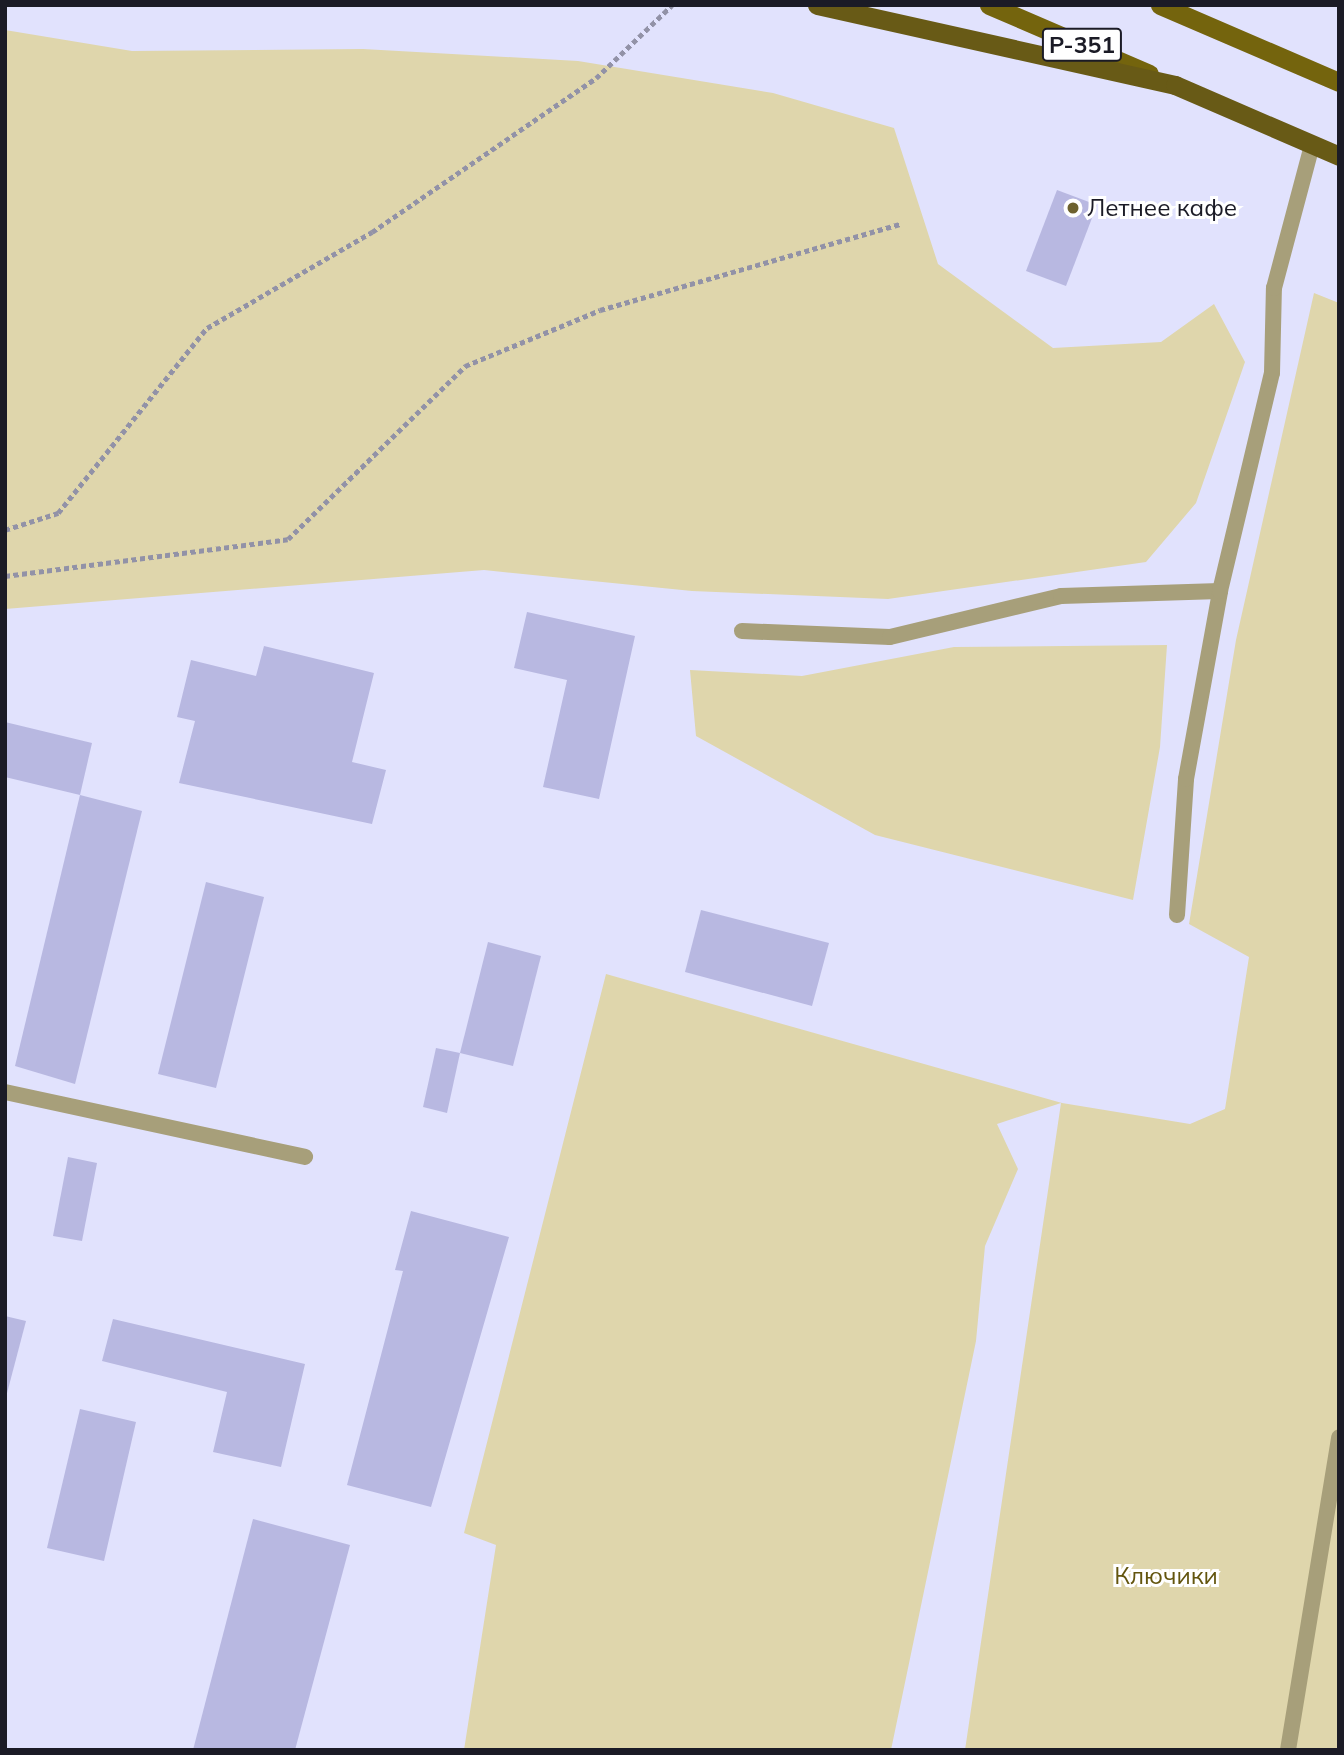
<!DOCTYPE html>
<html>
<head>
<meta charset="utf-8">
<style>
	body { margin:0 }
	#map { position:relative; width:1344px; height:1755px; overflow:hidden; background:#e1e2fd; font-family:Mulish,sans-serif }
	div>[style] { position:absolute }
	.green>* { inset:0; background:#dfd6ac }
	.building>* { inset:0; background:#b8b8e1 }
	.path>* { height:4.5px; margin-top:-2.25px; transform-origin:0; background:repeating-linear-gradient(90deg,#9292a7 0 5px,transparent 0 8.5px) }
	.service>* { height:16px; margin:-8px; padding:0 8px; transform-origin:8px; border-radius:8px; background:#a79f7a }
	.primary>* { height:19px; margin:-9.5px; padding:0 9.5px; transform-origin:9.5px; border-radius:9.5px; background:#74640d }
	.trunk>* { height:19px; margin:-9.5px; padding:0 9.5px; transform-origin:9.5px; border-radius:9.5px; background:#685a16 }
	.dots>* { width:19px; height:19px; translate:-50% -50%; box-sizing:border-box; border:4px solid #fff; border-radius:50% }
	span { translate:-50% -50%; white-space:nowrap; text-align:center; line-height:1.15; -webkit-text-stroke:6px #fff; paint-order:stroke }
	.shield-label span { padding:2px 5px; background:#fff; border:2px solid; border-radius:5px; -webkit-text-stroke-width:0 }
	.shield-label { font-size:23px; color:#1b1b26; font-weight:700 }
	.poi-label { font-size:24px; color:#1b1b26 }
	.left { translate:0 -50%; text-align:left }
	.park-label { font-size:24px; color:#63550e }
	.frame { position:absolute; inset:0; border:7px solid #1b1b26; pointer-events:none }
</style>
</head>
<body>
<div id="map">
	<div class="green">
		<i style="clip-path:polygon(5px 30px,132px 51px,363px 49px,578px 61px,773px 93px,894px 128px,938px 264px,1053px 348px,1161px 342px,1214px 304px,1245px 362px,1196px 503px,1146px 562px,888px 599px,692px 591px,484px 570px,5px 609px)"></i>
		<i style="clip-path:polygon(1314px 293px,1339px 303px,1339px 1750px,965px 1750px,1061px 1103px,997px 1124px,1018px 1169px,985px 1246px,976px 1341px,891px 1750px,464px 1750px,496px 1545px,464px 1533px,606px 974px,1062px 1103px,1190px 1124px,1225px 1109px,1249px 957px,1189px 924px,1236px 640px)"></i>
		<i style="clip-path:polygon(1167px 645px,1160px 747px,1133px 900px,875px 835px,696px 736px,690px 670px,802px 676px,954px 647px)"></i>
	</div>
	<div class="building">
		<i style="clip-path:polygon(1057px 190px,1097px 205px,1066px 286px,1026px 271px)"></i>
		<i style="clip-path:polygon(527px 612px,635px 636px,599px 799px,543px 787px,567px 680px,514px 668px)"></i>
		<i style="clip-path:polygon(264px 646px,374px 673px,352px 762px,386px 770px,372px 824px,179px 783px,195px 721px,177px 717px,191px 660px,256px 676px)"></i>
		<i style="clip-path:polygon(5px 722px,92px 743px,80px 795px,5px 777px)"></i>
		<i style="clip-path:polygon(80px 795px,142px 811px,75px 1084px,15px 1066px)"></i>
		<i style="clip-path:polygon(206px 882px,264px 897px,216px 1088px,158px 1074px)"></i>
		<i style="clip-path:polygon(701px 910px,829px 943px,812px 1006px,685px 972px)"></i>
		<i style="clip-path:polygon(488px 942px,541px 956px,513px 1066px,460px 1053px)"></i>
		<i style="clip-path:polygon(436px 1048px,460px 1053px,447px 1113px,423px 1107px)"></i>
		<i style="clip-path:polygon(68px 1157px,97px 1163px,82px 1241px,53px 1236px)"></i>
		<i style="clip-path:polygon(411px 1211px,509px 1237px,431px 1507px,347px 1485px,403px 1271px,395px 1270px)"></i>
		<i style="clip-path:polygon(5px 1316px,26px 1321px,6px 1397px,5px 1397px)"></i>
		<i style="clip-path:polygon(113px 1319px,305px 1364px,281px 1467px,213px 1452px,227px 1392px,102px 1361px)"></i>
		<i style="clip-path:polygon(80px 1409px,136px 1422px,104px 1561px,47px 1548px)"></i>
		<i style="clip-path:polygon(253px 1519px,350px 1545px,295px 1750px,193px 1750px)"></i>
	</div>
	<div class="path">
		<i style="left:5px;top:530px;width:56px;rotate:-17.8deg"></i>
		<i style="left:58px;top:513px;width:238px;rotate:-51.2deg"></i>
		<i style="left:207px;top:328px;width:191px;rotate:-30.2deg"></i>
		<i style="left:372px;top:232px;width:272px;rotate:-34.5deg"></i>
		<i style="left:596px;top:78px;width:105px;rotate:-43.8deg"></i>
		<i style="left:5px;top:576px;width:285px;rotate:-7.4deg"></i>
		<i style="left:288px;top:539px;width:248px;rotate:-44.3deg"></i>
		<i style="left:465px;top:366px;width:146px;rotate:-22.5deg"></i>
		<i style="left:600px;top:310px;width:312px;rotate:-16deg"></i>
	</div>
	<div class="service">
		<i style="left:742px;top:631px;width:148px;rotate:2.3deg"></i>
		<i style="left:890px;top:637px;width:176px;rotate:-13.5deg"></i>
		<i style="left:1061px;top:596px;width:159px;rotate:-1.8deg"></i>
		<i style="left:1177px;top:915px;width:136px;rotate:-86.2deg"></i>
		<i style="left:1186px;top:779px;width:191px;rotate:-79.7deg"></i>
		<i style="left:1220px;top:591px;width:224px;rotate:-76.6deg"></i>
		<i style="left:1272px;top:373px;width:85px;rotate:-88.7deg"></i>
		<i style="left:1274px;top:288px;width:148px;rotate:-75.1deg"></i>
		<i style="left:5px;top:1092px;width:307px;rotate:12.2deg"></i>
		<i style="left:1288px;top:1750px;width:317px;rotate:-80.7deg"></i>
	</div>
	<div class="primary">
		<i style="left:989px;top:5px;width:174px;rotate:23.3deg"></i>
		<i style="left:1160px;top:5px;width:195px;rotate:23.3deg"></i>
	</div>
	<div class="trunk">
		<i style="left:817px;top:5px;width:367px;rotate:12.6deg"></i>
		<i style="left:1175px;top:85px;width:179px;rotate:23.4deg"></i>
	</div>
	<div class="dots">
		<i style="left:1073px;top:208px;background:#6d612e"></i>
	</div>
	<div class="shield-label">
		<span style="left:1082px;top:45px">Р-351</span>
	</div>
	<div class="poi-label">
		<span class="left" style="left:1087px;top:208px">Летнее кафе</span>
	</div>
	<div class="park-label">
		<span style="left:1166px;top:1576px">Ключики</span>
	</div>
	<div class="frame"></div>
</div>
</body>
</html>
